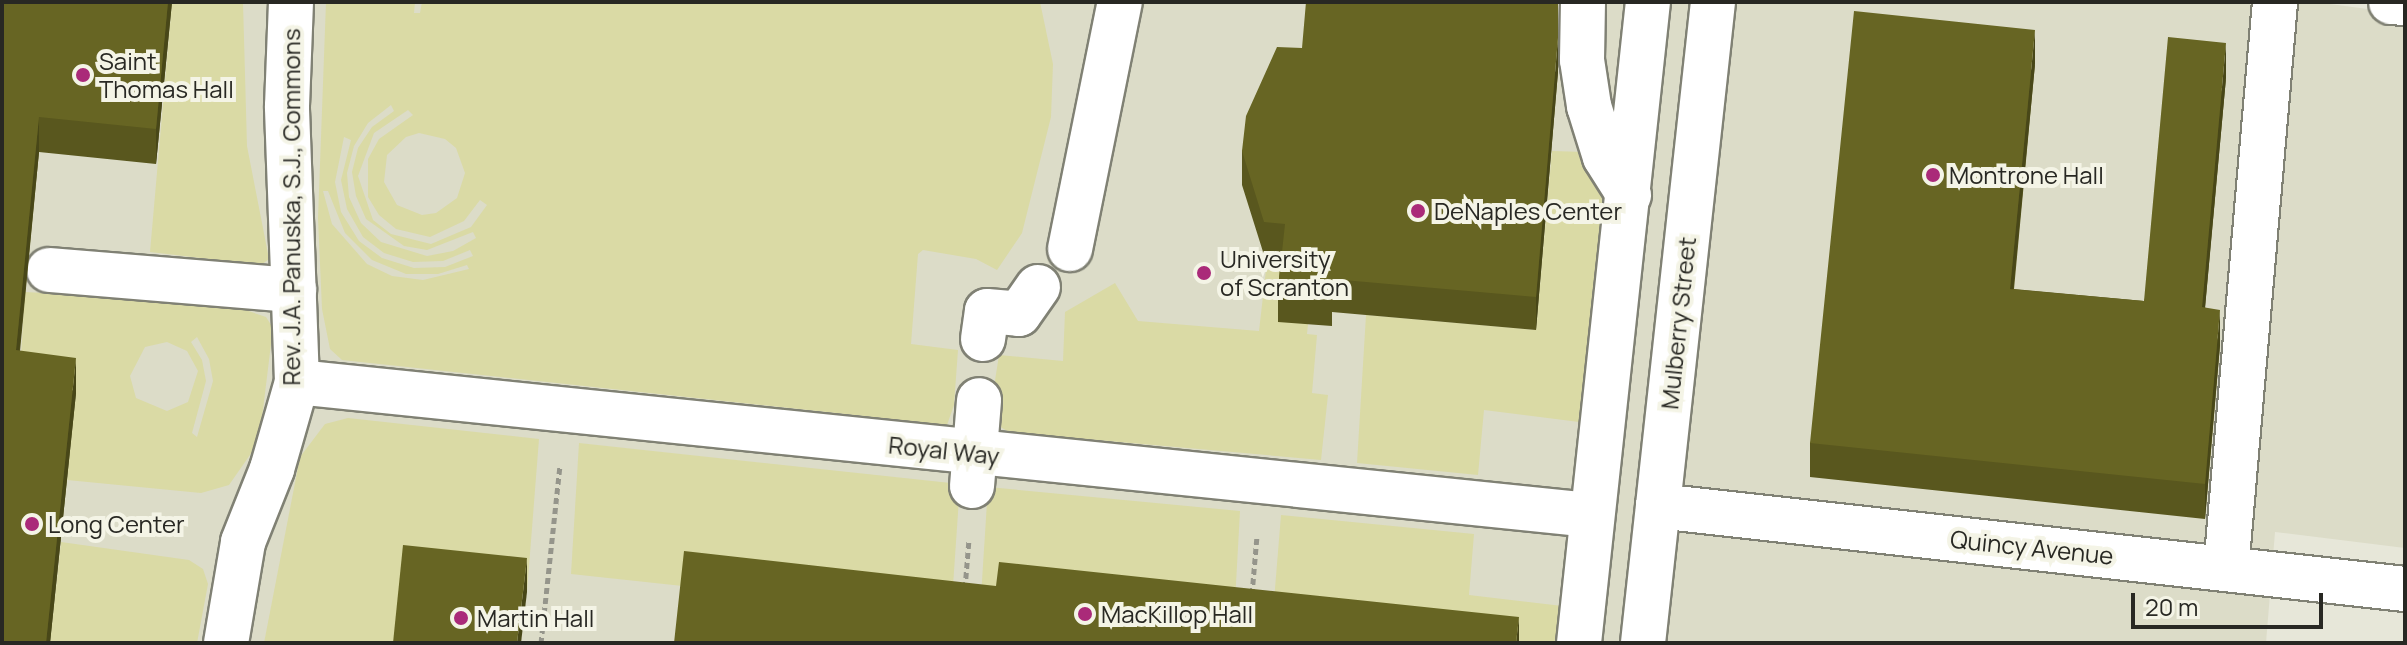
<!DOCTYPE html>
<html>
<head>
<meta charset="utf-8">
<style>
	body { margin:0 }
	#map { position:relative; width:2407px; height:645px; overflow:hidden; background:#e7e7d9; font-family:Manrope,sans-serif }
	div>[style] { position:absolute }
	.built>* { inset:0; background:#dcdcc8 }
	.green>* { inset:0; background:#dadaa5 }
	.path>* { height:5px; margin-top:-2.5px; transform-origin:0; background:repeating-linear-gradient(90deg,#95958b 0 6px,transparent 0 10px) }
	.roads { filter:drop-shadow(2px 0 #808174) drop-shadow(-2px 0 #808174) drop-shadow(0 2px #808174) drop-shadow(0 -2px #808174) }
	.minor>* { height:44px; margin:-22px; padding:0 22px; transform-origin:22px; border-radius:22px; background:#fff }
	.major>* { height:44px; margin:-22px; padding:0 22px; transform-origin:22px; border-radius:22px; background:#fff }
	.wall>* { inset:0; background:#59571e }
	.shaded-wall>* { inset:0; background:#484718 }
	.building>* { inset:0; background:#676523 }
	.dots>* { width:22px; height:22px; translate:-50% -50%; box-sizing:border-box; border:4px solid #f4f4e6; border-radius:50% }
	span { translate:-50% -50%; white-space:nowrap; text-align:center; line-height:1.15; -webkit-text-stroke:8px #f4f4e6; paint-order:stroke }
	.poi-label { font-size:24px; color:#282823 }
	.left { translate:0 -50%; text-align:left }
	.street-label { font-size:24px; color:#282823 }
	.frame { position:absolute; inset:0; border:4px solid #282823; pointer-events:none }
	.scale { position:absolute; left:2131px; top:593px; width:192px; height:36px; box-sizing:border-box; border:4px solid #282823; border-top:0; padding-left:10px; font-size:24px; line-height:28px; white-space:nowrap; color:#282823; -webkit-text-stroke:6px #f4f4e6; paint-order:stroke }
</style>
</head>
<body>
<div id="map">
	<div class="built">
		<i style="clip-path:polygon(2px 2px,2315px 2px,2405px 14px,2405px 548px,2275px 532px,2266px 643px,2px 643px)"></i>
	</div>
	<div class="green">
		<i style="clip-path:polygon(172px 2px,243px 2px,247px 146px,269px 259px,261px 265px,150px 252px)"></i>
		<i style="clip-path:polygon(evenodd,326px 2px,415px 2px,414px 13px,420px 13px,422px 2px,1040px 2px,1053px 64px,1051px 117px,1022px 233px,997px 270px,976px 259px,923px 250px,918px 254px,911px 344px,958px 350px,954px 405px,947px 425px,342px 360px,330px 349px,322px 309px,318px 218px,326px 2px,391px 105px,394px 111px,372px 127px,358px 148px,352px 172px,356px 196px,366px 219px,404px 246px,427px 250px,473px 232px,476px 238px,453px 251px,427px 256px,381px 242px,361px 223px,349px 197px,347px 173px,354px 146px,368px 123px,391px 105px,326px 2px,408px 110px,413px 115px,379px 139px,368px 159px,368px 197px,379px 215px,396px 229px,430px 237px,464px 221px,480px 200px,487px 205px,471px 227px,431px 244px,391px 234px,373px 220px,358px 176px,374px 133px,408px 110px,326px 2px,419px 133px,445px 139px,456px 148px,465px 173px,457px 198px,436px 213px,422px 215px,397px 205px,384px 182px,387px 155px,406px 137px,419px 133px,326px 2px,344px 137px,351px 140px,341px 180px,347px 209px,363px 237px,384px 253px,413px 262px,443px 261px,470px 250px,473px 256px,445px 267px,414px 268px,382px 258px,359px 241px,341px 212px,335px 182px,344px 137px,326px 2px,323px 191px,328px 191px,345px 233px,372px 260px,406px 274px,438px 274px,467px 265px,469px 269px,423px 280px,392px 276px,367px 264px,332px 224px,323px 191px)"></i>
		<i style="clip-path:polygon(1552px 151px,1585px 152px,1609px 202px,1587px 423px,1484px 410px,1478px 475px,1357px 463px,1366px 315px,1536px 330px)"></i>
		<i style="clip-path:polygon(1266px 270px,1284px 271px,1308px 324px,1307px 334px,1317px 335px,1312px 393px,1328px 395px,1321px 460px,1009px 432px,997px 425px,991px 406px,999px 355px,1063px 361px,1065px 312px,1115px 283px,1138px 321px,1259px 331px)"></i>
		<i style="clip-path:polygon(evenodd,25px 292px,225px 303px,266px 317px,273px 328px,259px 442px,229px 485px,201px 493px,67px 480px,76px 393px,19px 385px,25px 292px,197px 337px,209px 359px,213px 381px,197px 437px,192px 433px,206px 381px,202px 360px,191px 342px,197px 337px,25px 292px,167px 342px,187px 351px,198px 371px,188px 402px,167px 411px,136px 398px,130px 376px,145px 347px,167px 342px)"></i>
		<i style="clip-path:polygon(348px 418px,539px 439px,527px 592px,396px 643px,264px 643px,300px 457px,325px 424px)"></i>
		<i style="clip-path:polygon(579px 443px,960px 484px,951px 615px,571px 574px)"></i>
		<i style="clip-path:polygon(988px 487px,1240px 511px,1234px 620px,978px 643px)"></i>
		<i style="clip-path:polygon(1281px 515px,1474px 534px,1469px 595px,1571px 607px,1567px 643px,1447px 643px,1272px 625px)"></i>
		<i style="clip-path:polygon(61px 542px,189px 560px,203px 569px,208px 584px,197px 643px,50px 643px)"></i>
	</div>
	<div class="path">
		<i style="left:965px;top:588px;width:49px;rotate:-85.3deg"></i>
		<i style="left:1252px;top:594px;width:58px;rotate:-85.1deg"></i>
		<i style="left:541px;top:643px;width:178px;rotate:-83.9deg"></i>
	</div>
	<div class="roads">
		<div class="minor">
			<i style="left:1583px;top:2px;width:58px;rotate:91deg"></i>
			<i style="left:1582px;top:60px;width:47px;rotate:81.3deg"></i>
			<i style="left:1589px;top:106px;width:53px;rotate:72.6deg"></i>
			<i style="left:1605px;top:157px;width:45px;rotate:57.7deg"></i>
			<i style="left:2391px;top:2px;width:14px;rotate:4deg"></i>
			<i style="left:1070px;top:249px;width:252px;rotate:-78.6deg"></i>
			<i style="left:49px;top:270px;width:246px;rotate:4.7deg"></i>
			<i style="left:983px;top:339px;width:28px;rotate:-82deg"></i>
			<i style="left:987px;top:311px;width:32px;rotate:5deg"></i>
			<i style="left:1019px;top:314px;width:33px;rotate:-55deg"></i>
			<i style="left:297px;top:382px;width:1301px;rotate:5.87deg"></i>
			<i style="left:972px;top:486px;width:86px;rotate:-85.3deg"></i>
			<i style="left:1658px;top:506px;width:752px;rotate:6.34deg"></i>
			<i style="left:2226px;top:569px;width:569px;rotate:-85.06deg"></i>
			<i style="left:226px;top:643px;width:102px;rotate:-80.4deg"></i>
			<i style="left:243px;top:542px;width:79px;rotate:-68.3deg"></i>
			<i style="left:272px;top:469px;width:91px;rotate:-74deg"></i>
			<i style="left:297px;top:382px;width:276px;rotate:-92.1deg"></i>
			<i style="left:287px;top:106px;width:104px;rotate:-87.8deg"></i>
			<i style="left:1579px;top:643px;width:645px;rotate:-83.86deg"></i>
		</div>
		<div class="major">
			<i style="left:1643px;top:643px;width:645px;rotate:-83.77deg"></i>
		</div>
	</div>
	<div class="wall">
		<i style="clip-path:polygon(2px 2px,172px 2px,156px 164px,39px 152px,20px 351px,76px 393px,50px 643px,2px 643px)"></i>
		<i style="clip-path:polygon(1302px 48px,1558px 72px,1536px 330px,1332px 312px,1332px 326px,1278px 322px,1278px 289px,1281px 257px,1264px 255px,1242px 185px,1242px 151px)"></i>
		<i style="clip-path:polygon(2035px 64px,2014px 289px,2144px 301px,2226px 78px,2205px 307px,2220px 345px,2205px 519px,1810px 477px,1810px 443px)"></i>
	</div>
	<div class="shaded-wall">
		<i style="clip-path:polygon(168px 2px,172px 2px,156px 164px,156px 129px)"></i>
		<i style="clip-path:polygon(2035px 30px,2035px 64px,2010px 323px,2010px 289px)"></i>
		<i style="clip-path:polygon(1558px 38px,1558px 72px,1536px 330px,1536px 297px)"></i>
		<i style="clip-path:polygon(2226px 43px,2226px 78px,2202px 341px,2202px 307px)"></i>
		<i style="clip-path:polygon(39px 117px,39px 152px,16px 385px,16px 350px)"></i>
		<i style="clip-path:polygon(2220px 310px,2220px 345px,2205px 519px,2205px 484px)"></i>
		<i style="clip-path:polygon(76px 358px,76px 393px,50px 643px,46px 643px)"></i>
		<i style="clip-path:polygon(527px 558px,527px 592px,521px 643px,517px 643px)"></i>
		<i style="clip-path:polygon(1519px 617px,1519px 643px,1516px 643px)"></i>
	</div>
	<div class="building">
		<i style="clip-path:polygon(2px 2px,168px 2px,156px 129px,39px 117px,16px 350px,76px 358px,46px 643px,2px 643px)"></i>
		<i style="clip-path:polygon(1306px 2px,1558px 2px,1558px 38px,1536px 297px,1332px 279px,1332px 293px,1278px 289px,1285px 224px,1264px 222px,1242px 151px,1246px 116px,1277px 47px,1302px 48px)"></i>
		<i style="clip-path:polygon(1854px 11px,2035px 30px,2010px 289px,2144px 301px,2168px 37px,2226px 43px,2202px 307px,2220px 310px,2205px 484px,1810px 443px)"></i>
		<i style="clip-path:polygon(403px 545px,527px 558px,517px 643px,393px 643px)"></i>
		<i style="clip-path:polygon(684px 551px,996px 586px,999px 562px,1519px 617px,1516px 643px,674px 643px)"></i>
	</div>
	<div class="dots">
		<i style="left:83px;top:75px;background:#aa2a79"></i>
		<i style="left:1933px;top:175px;background:#aa2a79"></i>
		<i style="left:1418px;top:211px;background:#aa2a79"></i>
		<i style="left:1204px;top:273px;background:#aa2a79"></i>
		<i style="left:32px;top:524px;background:#aa2a79"></i>
		<i style="left:1085px;top:614px;background:#aa2a79"></i>
		<i style="left:461px;top:618px;background:#aa2a79"></i>
	</div>
	<div class="poi-label">
		<span class="left" style="left:99px;top:75px">Saint<br>Thomas Hall</span>
		<span class="left" style="left:1949px;top:175px">Montrone Hall</span>
		<span class="left" style="left:1434px;top:211px">DeNaples Center</span>
		<span class="left" style="left:1220px;top:273px">University<br>of Scranton</span>
		<span class="left" style="left:48px;top:524px">Long Center</span>
		<span class="left" style="left:1101px;top:614px">MacKillop Hall</span>
		<span class="left" style="left:477px;top:618px">Martin Hall</span>
	</div>
	<div class="street-label">
		<span style="left:291px;top:207px;rotate:-90deg">Rev. J.A. Panuska, S.J., Commons</span>
		<span style="left:1678px;top:323px;rotate:-84deg">Mulberry Street</span>
		<span style="left:944px;top:450px;rotate:6deg">Royal Way</span>
		<span style="left:2032px;top:547px;rotate:6deg">Quincy Avenue</span>
	</div>
	<div class="frame"></div>
	<div class="scale">20 m</div>
</div>
</body>
</html>
